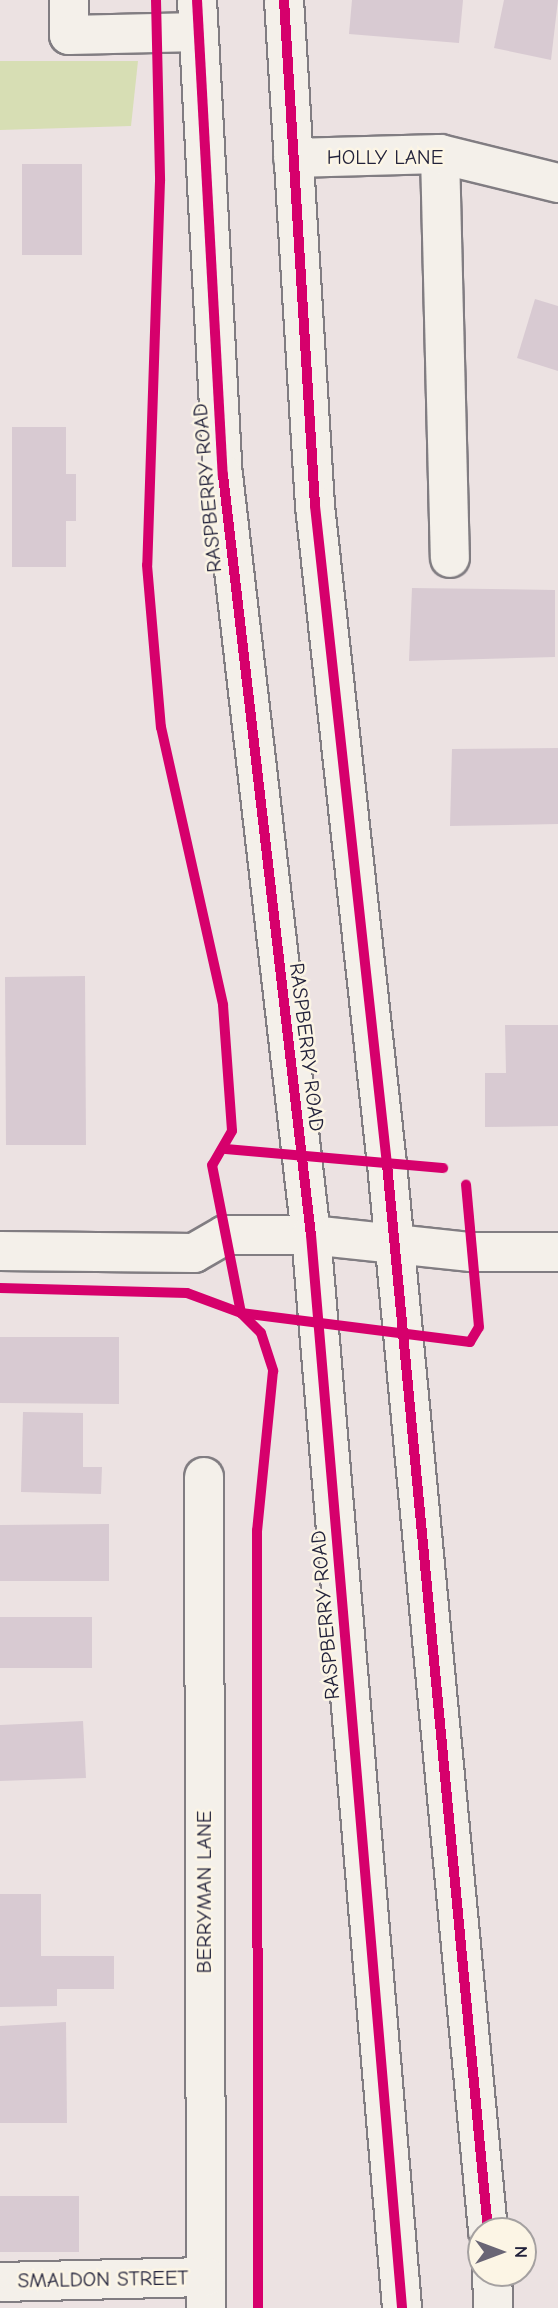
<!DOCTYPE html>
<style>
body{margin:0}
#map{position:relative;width:558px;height:2308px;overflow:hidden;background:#ece2e2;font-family:"Comic Neue",sans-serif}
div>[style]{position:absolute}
.green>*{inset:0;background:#d7deb4}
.building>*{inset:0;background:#d8cad2}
.roads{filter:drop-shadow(2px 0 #817d82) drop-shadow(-2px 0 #817d82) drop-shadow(0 2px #817d82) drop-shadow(0 -2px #817d82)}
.minor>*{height:38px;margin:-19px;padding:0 19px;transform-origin:19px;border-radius:19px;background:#f4f0ea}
.major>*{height:38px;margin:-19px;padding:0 19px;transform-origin:19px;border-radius:19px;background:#f4f0ea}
.cycleway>*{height:10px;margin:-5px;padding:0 5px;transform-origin:5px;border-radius:5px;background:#d6006c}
span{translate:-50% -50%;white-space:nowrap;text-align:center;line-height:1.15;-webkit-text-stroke:5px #fcf5e5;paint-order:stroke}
.street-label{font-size:21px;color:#22223b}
.north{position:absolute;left:467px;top:2217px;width:70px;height:70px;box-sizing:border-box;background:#fcf5e5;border:2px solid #a5a1a1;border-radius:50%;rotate:90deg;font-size:19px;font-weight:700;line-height:28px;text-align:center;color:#22223b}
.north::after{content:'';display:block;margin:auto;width:24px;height:32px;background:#696575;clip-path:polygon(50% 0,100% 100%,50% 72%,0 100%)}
</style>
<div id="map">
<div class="green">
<i style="clip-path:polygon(0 61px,138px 61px,131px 126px,0 130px)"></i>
</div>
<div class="building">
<i style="clip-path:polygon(352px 0,463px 0,459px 43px,349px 34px)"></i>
<i style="clip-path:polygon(504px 0,558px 0,551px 60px,494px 48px)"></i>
<i style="clip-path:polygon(22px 164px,82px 164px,82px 255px,22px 255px)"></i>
<i style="clip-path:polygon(535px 299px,558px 306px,558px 371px,517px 358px)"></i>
<i style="clip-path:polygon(12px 427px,66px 427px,66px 474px,76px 474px,76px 521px,66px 521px,66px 567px,12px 567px)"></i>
<i style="clip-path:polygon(412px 588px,555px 590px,555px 657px,409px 661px)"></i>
<i style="clip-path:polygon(558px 748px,558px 824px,450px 826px,452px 749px)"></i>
<i style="clip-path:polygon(85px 976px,86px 1145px,6px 1145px,5px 977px)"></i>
<i style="clip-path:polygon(505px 1025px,558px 1025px,558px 1126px,485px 1127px,485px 1073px,506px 1073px)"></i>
<i style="clip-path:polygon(0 1337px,119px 1337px,119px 1404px,0 1403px)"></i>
<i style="clip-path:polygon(23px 1412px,83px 1413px,83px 1467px,102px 1467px,101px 1494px,21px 1492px)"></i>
<i style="clip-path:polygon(109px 1524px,109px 1581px,0 1581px,0 1525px)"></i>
<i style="clip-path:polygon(0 1617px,92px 1617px,92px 1668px,0 1668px)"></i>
<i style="clip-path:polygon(83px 1721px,86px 1778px,0 1781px,0 1725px)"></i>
<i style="clip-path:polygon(0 1894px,41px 1894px,41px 1956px,114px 1956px,114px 1989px,57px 1989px,57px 2006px,0 2007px)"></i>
<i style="clip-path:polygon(66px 2022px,67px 2123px,0 2123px,0 2026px)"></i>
<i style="clip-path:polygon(0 2196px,79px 2196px,79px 2252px,0 2252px)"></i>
</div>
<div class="roads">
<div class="minor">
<i style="left:69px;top:0;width:35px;rotate:90deg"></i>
<i style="left:69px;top:35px;width:130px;rotate:-1.3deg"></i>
<i style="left:440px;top:154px;width:404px;rotate:88.6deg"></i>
<i style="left:293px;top:158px;width:147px;rotate:-1.6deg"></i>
<i style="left:440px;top:154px;width:122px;rotate:13.8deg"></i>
<i style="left:0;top:1251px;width:194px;rotate:0.6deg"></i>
<i style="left:194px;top:1253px;width:36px;rotate:-30deg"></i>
<i style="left:225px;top:1235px;width:86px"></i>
<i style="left:311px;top:1235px;width:161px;rotate:6.1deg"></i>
<i style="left:471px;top:1252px;width:87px"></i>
<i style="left:204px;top:1477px;width:831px;rotate:89.86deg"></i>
<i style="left:0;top:2282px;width:206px;rotate:-1.4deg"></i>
</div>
<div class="major">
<i style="left:197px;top:0;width:476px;rotate:86.9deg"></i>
<i style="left:223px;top:475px;width:765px;rotate:83.4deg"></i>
<i style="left:311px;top:1235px;width:1077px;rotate:85.15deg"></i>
<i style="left:284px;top:0;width:507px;rotate:86.49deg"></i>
<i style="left:315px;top:506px;width:662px;rotate:83.76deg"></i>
<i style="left:387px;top:1164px;width:1072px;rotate:84.59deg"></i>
<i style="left:492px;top:2273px;width:35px;rotate:88deg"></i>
</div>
</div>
<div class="cycleway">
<i style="left:156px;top:0;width:181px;rotate:88.7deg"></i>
<i style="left:160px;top:181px;width:384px;rotate:91.9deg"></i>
<i style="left:147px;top:565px;width:163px;rotate:85.1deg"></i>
<i style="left:161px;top:727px;width:285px;rotate:77.4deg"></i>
<i style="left:223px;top:1005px;width:126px;rotate:85.9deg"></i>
<i style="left:232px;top:1131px;width:39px;rotate:120deg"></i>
<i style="left:212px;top:1165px;width:151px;rotate:78.9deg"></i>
<i style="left:241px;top:1313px;width:28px;rotate:45deg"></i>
<i style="left:261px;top:1333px;width:40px;rotate:72deg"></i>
<i style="left:273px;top:1371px;width:160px;rotate:95.7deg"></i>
<i style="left:257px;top:1530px;width:778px;rotate:89.93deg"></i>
<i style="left:197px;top:0;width:476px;rotate:86.9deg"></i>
<i style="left:223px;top:475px;width:765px;rotate:83.4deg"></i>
<i style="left:311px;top:1235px;width:1077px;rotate:85.15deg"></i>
<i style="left:284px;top:0;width:507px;rotate:86.49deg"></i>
<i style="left:315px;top:506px;width:662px;rotate:83.76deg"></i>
<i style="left:387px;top:1164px;width:1072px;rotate:84.59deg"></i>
<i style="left:225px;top:1149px;width:219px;rotate:5deg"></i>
<i style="left:0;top:1288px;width:187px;rotate:1.5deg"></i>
<i style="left:187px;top:1293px;width:58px;rotate:20.3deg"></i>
<i style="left:241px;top:1313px;width:231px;rotate:7.2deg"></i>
<i style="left:470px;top:1342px;width:17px;rotate:-59deg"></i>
<i style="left:479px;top:1327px;width:143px;rotate:-95.2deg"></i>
</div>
<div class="street-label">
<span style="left:385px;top:157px">HOLLY LANE</span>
<span style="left:207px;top:488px;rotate:-95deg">RASPBERRY ROAD</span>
<span style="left:307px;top:1047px;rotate:83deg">RASPBERRY ROAD</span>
<span style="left:325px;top:1615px;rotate:-95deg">RASPBERRY ROAD</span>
<span style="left:204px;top:1892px;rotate:-90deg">BERRYMAN LANE</span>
<span style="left:103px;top:2279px;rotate:-1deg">SMALDON STREET</span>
</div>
<div class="north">N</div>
</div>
